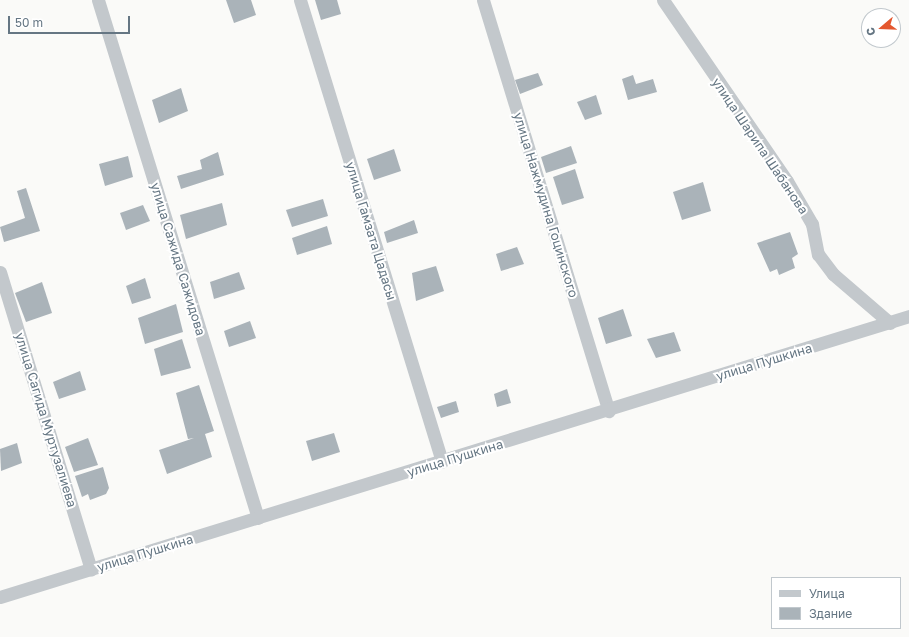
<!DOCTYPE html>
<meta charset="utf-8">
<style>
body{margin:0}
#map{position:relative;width:909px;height:637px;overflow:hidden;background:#fafaf8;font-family:"Golos Text",sans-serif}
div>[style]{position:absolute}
.building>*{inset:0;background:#aab3b9}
.minor>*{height:13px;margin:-6.5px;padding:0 6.5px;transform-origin:6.5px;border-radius:6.5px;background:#c3c8cc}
span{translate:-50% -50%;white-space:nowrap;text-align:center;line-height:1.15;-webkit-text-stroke:4px #fff;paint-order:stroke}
.street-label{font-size:13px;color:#657683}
.legend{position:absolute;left:771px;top:577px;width:130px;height:52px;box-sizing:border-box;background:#fff;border:1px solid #c1c8cd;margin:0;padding:5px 7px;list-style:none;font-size:12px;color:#657683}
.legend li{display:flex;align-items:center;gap:8px;height:20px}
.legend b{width:20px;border:1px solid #c1c8cd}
.north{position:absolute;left:861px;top:8px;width:40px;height:40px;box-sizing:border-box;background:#fff;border:1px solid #c1c8cd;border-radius:50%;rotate:251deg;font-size:11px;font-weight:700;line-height:16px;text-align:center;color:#657683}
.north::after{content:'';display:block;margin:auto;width:14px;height:18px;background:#e4572e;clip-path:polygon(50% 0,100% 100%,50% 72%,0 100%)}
.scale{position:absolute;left:8px;top:16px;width:122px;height:18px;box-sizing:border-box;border:2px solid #657683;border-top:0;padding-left:5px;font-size:12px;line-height:14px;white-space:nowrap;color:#657683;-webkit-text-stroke:3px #fff;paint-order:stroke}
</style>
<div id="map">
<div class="building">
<i style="clip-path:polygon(226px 0,251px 0,256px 15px,234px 23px)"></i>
<i style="clip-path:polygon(315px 0,337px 0,341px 14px,321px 20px)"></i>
<i style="clip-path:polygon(538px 73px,543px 85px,520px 94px,515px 80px)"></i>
<i style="clip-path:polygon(633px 75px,636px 84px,653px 79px,657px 92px,628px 100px,622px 79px)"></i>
<i style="clip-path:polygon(181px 88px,188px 111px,159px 123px,152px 100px)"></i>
<i style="clip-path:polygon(596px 95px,602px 114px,585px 120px,577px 102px)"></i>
<i style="clip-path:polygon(571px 146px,577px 163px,546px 173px,541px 157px)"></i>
<i style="clip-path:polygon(394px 149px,401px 171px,374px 180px,367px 159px)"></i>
<i style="clip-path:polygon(218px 152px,224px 175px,181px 189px,177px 176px,202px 169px,200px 160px)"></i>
<i style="clip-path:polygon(128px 156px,133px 177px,105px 186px,99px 164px)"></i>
<i style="clip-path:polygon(575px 169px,584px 198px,562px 205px,553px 177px)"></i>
<i style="clip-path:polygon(703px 182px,711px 211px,682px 220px,673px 192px)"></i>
<i style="clip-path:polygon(26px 188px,40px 231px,4px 242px,0 227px,25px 218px,17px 191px)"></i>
<i style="clip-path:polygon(323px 199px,328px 216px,292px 227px,286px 210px)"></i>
<i style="clip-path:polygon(222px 203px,227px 225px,186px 239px,180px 215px)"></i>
<i style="clip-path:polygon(143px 205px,150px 221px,126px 230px,120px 213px)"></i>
<i style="clip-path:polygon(414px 220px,418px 233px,387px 243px,384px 232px)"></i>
<i style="clip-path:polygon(327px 226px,332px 244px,297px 255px,292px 238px)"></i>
<i style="clip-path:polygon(790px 232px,798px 254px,792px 258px,795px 268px,779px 275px,777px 269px,770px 272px,757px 243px)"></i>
<i style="clip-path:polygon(517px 247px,524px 264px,501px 271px,496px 254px)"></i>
<i style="clip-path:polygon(436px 266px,444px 291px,416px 301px,412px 273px)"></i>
<i style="clip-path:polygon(239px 272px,245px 289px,214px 299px,210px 282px)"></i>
<i style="clip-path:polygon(145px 278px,151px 298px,132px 304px,126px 286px)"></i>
<i style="clip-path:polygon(42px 282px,52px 313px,26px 322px,15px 293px)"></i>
<i style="clip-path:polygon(176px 304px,183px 332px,145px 344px,138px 318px)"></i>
<i style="clip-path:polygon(623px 309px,632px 336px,606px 344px,598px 318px)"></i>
<i style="clip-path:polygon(250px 321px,256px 338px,229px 347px,224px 331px)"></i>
<i style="clip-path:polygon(674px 332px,681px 351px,656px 358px,647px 339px)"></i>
<i style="clip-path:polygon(182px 339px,191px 368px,161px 376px,154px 349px)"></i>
<i style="clip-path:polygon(80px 371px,86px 390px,59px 399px,53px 382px)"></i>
<i style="clip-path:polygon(199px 385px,214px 431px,205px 434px,212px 457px,167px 474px,159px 450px,194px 438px,188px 439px,176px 393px)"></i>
<i style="clip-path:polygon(507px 389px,511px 403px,497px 407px,494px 394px)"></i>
<i style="clip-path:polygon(456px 401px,459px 412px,441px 418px,437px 407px)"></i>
<i style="clip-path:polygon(334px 433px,340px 452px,312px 461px,306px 441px)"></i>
<i style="clip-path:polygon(88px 438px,98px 465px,74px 472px,65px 447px)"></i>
<i style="clip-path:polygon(17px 443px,22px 463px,1px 471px,0 449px)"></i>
<i style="clip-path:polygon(103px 467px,109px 488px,106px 494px,90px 500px,88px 494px,82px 497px,75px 476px)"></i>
</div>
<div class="minor">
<i style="left:98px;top:0;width:542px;rotate:72.84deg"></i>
<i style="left:300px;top:0;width:483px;rotate:72.9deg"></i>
<i style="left:483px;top:0;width:430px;rotate:73deg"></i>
<i style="left:663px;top:0;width:219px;rotate:55.6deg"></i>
<i style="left:787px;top:181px;width:50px;rotate:59.8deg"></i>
<i style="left:812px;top:224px;width:31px;rotate:79deg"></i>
<i style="left:818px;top:254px;width:25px;rotate:53deg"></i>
<i style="left:833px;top:274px;width:75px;rotate:40.7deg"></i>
<i style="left:0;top:272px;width:311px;rotate:73deg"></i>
<i style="left:0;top:597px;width:951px;rotate:-17.18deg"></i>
</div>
<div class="street-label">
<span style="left:760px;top:146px;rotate:56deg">улица Шарипа Шабанова</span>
<span style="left:546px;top:205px;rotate:73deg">улица Нажмудина Гоцинского</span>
<span style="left:371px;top:231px;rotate:73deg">улица Гамзата Цадасы</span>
<span style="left:178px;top:259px;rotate:73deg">улица Сажида Сажидова</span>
<span style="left:764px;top:362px;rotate:-17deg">улица Пушкина</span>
<span style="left:46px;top:420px;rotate:73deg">улица Сагида Муртузалиева</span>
<span style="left:455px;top:458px;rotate:-17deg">улица Пушкина</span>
<span style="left:145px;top:553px;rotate:-17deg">улица Пушкина</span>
</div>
<ul class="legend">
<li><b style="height:5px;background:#c3c8cc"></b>Улица</li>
<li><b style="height:11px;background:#aab3b9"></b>Здание</li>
</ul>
<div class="north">С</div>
<div class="scale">50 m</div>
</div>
